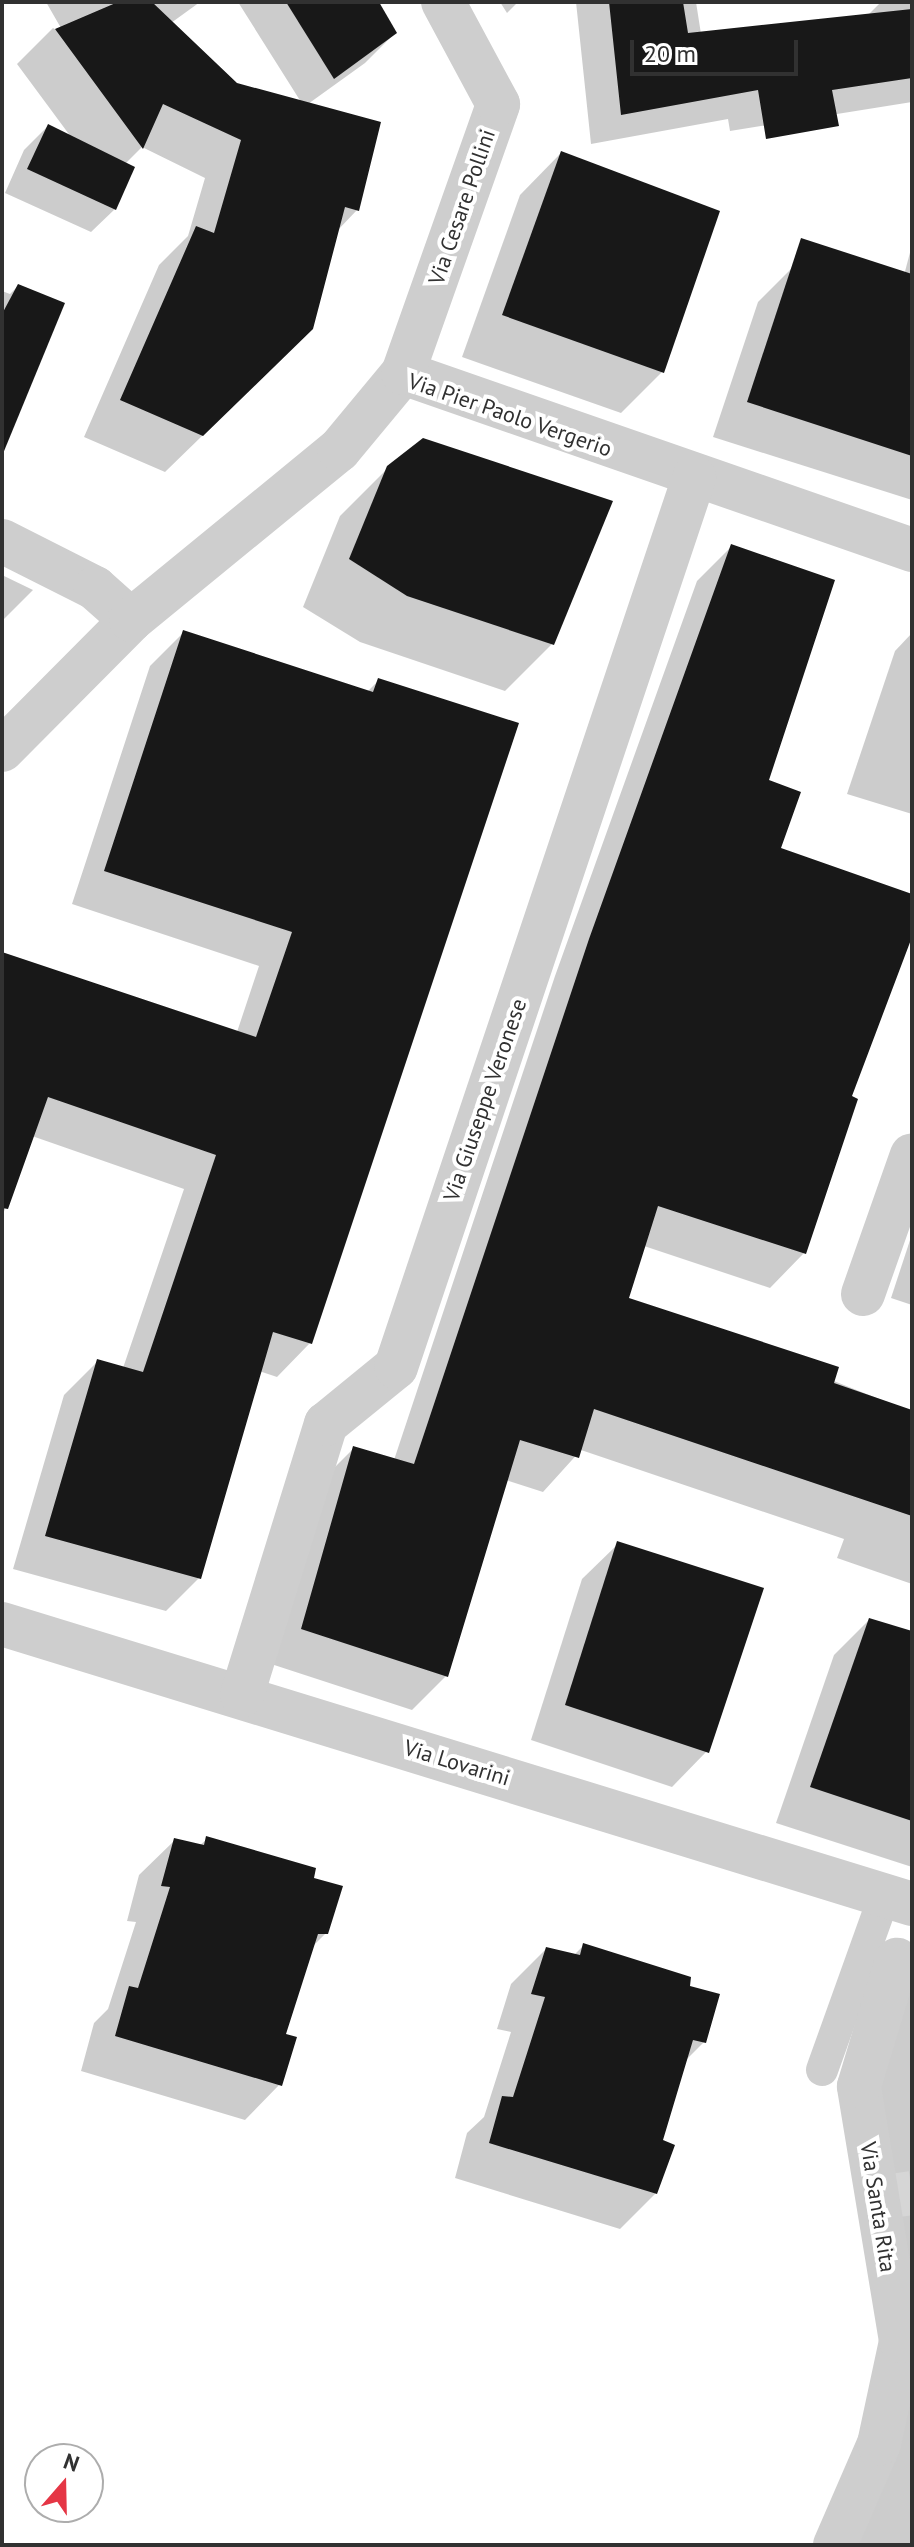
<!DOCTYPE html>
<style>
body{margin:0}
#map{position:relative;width:914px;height:2547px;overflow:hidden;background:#fff;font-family:"PT Sans",sans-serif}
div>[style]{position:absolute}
.shadow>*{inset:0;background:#0003}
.building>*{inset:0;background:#181818}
.pedestrian-tunnel>*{height:44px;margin-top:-22px;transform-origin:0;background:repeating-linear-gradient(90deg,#d6d6d6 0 44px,transparent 0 66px)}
.service>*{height:32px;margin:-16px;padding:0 16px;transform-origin:16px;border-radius:16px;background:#cecece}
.pedestrian>*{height:44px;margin:-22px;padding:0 22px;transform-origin:22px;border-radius:22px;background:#cecece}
.minor>*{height:44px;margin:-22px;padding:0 22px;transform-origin:22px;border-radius:22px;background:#cecece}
span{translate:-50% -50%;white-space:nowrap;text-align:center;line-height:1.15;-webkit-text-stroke:8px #fff;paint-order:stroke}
.street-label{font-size:22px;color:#313131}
.frame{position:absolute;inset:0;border:4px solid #313131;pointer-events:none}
.north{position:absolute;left:24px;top:2443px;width:80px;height:80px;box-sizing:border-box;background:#fff;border:2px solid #adadad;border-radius:50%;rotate:20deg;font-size:22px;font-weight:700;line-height:32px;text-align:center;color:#313131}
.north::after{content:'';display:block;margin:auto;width:28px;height:36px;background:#e53645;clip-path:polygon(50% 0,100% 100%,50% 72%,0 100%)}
.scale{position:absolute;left:630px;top:40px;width:168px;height:36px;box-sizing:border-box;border:4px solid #313131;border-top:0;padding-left:10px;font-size:24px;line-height:28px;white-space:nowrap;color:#313131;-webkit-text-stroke:6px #fff;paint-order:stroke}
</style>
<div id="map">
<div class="shadow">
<i style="clip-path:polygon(46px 2px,200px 2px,171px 23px,236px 85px,301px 102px,238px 2px,376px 2px,395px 33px,365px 63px,308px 104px,357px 210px,337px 231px,274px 366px,165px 472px,84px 437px,159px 265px,188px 236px,205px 178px,142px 147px,125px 164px,115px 209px,91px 232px,5px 193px,24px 150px,48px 126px,71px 137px,17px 64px,53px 28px,65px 35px)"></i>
<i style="clip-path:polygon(500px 2px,518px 2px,507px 13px)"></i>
<i style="clip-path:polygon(576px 2px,696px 2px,701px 34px,867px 16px,881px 2px,912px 2px,912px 102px,730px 131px,728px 119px,591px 144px)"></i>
<i style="clip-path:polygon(561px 153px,663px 371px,621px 413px,462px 357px,520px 195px)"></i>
<i style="clip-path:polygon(912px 245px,912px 282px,903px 279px)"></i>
<i style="clip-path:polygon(793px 267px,912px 310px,912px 500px,713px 437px,758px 302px)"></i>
<i style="clip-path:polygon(18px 286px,2px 444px,2px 291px,10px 294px)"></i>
<i style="clip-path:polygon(388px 468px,552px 644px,505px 691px,360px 642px,303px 607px,340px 516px)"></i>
<i style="clip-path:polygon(732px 546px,778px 849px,912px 896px,912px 931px,850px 1098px,804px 1253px,770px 1288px,644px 1246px,627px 1299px,912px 1412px,912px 1584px,837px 1558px,844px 1539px,581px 1450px,543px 1492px,506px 1480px,446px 1676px,412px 1710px,268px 1663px,319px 1483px,354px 1448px,394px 1460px,555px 976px,697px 581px)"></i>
<i style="clip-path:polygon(2px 575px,33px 590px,2px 621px)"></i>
<i style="clip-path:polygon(184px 632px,367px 692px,379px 680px,310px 1343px,277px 1377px,259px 1371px,199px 1578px,166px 1611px,13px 1569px,64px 1395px,98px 1361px,123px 1368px,184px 1189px,32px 1136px,2px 1217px,2px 954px,237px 1032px,259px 966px,72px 904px,150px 666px)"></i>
<i style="clip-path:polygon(912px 633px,912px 814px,847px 794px,895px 651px)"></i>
<i style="clip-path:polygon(912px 1234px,912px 1305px,891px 1298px)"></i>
<i style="clip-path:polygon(618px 1544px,707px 1751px,672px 1787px,531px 1740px,582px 1579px)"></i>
<i style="clip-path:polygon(869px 1620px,912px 1634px,912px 1867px,776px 1823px,834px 1655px)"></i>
<i style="clip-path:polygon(207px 1839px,311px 1880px,326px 1933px,311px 1948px,284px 2036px,280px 2084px,245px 2120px,81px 2071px,94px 2023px,108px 2009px,136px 1922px,127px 1921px,139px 1875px,175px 1840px,199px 1846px)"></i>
<i style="clip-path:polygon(912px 1945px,912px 2545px,844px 2545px,888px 2386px,847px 2127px)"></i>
<i style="clip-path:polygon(583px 1946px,687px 1988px,704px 2042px,684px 2062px,661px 2142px,656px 2193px,620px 2229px,455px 2178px,467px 2133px,484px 2117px,511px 2032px,497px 2029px,511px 1984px,546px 1949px,573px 1956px)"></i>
</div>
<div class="building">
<i style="clip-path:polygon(118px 2px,152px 2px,237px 83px,381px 122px,359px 211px,345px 207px,313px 329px,203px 436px,120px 400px,196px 226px,214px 233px,241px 140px,163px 104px,143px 149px,55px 29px)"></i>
<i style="clip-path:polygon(286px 2px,379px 2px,397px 33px,334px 79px)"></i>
<i style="clip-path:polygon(609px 2px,683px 2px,688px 33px,912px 9px,912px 78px,832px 90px,839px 126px,766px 139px,758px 90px,621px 115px)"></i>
<i style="clip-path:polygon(48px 124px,135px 167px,116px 210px,27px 169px)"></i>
<i style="clip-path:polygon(561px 151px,720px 211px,664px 373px,502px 315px)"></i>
<i style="clip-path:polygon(801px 238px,912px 274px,912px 456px,747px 402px)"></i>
<i style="clip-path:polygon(18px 284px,65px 303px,2px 456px,2px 314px)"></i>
<i style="clip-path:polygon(423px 438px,613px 501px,554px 645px,407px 596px,349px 559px,387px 466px)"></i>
<i style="clip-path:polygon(731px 544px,835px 580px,769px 780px,801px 792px,781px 848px,912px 894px,912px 937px,852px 1096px,858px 1099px,806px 1254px,658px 1206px,629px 1298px,839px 1367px,834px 1383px,912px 1410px,912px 1516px,594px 1409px,579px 1458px,520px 1440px,448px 1677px,301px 1629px,353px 1446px,414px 1464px,589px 939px)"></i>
<i style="clip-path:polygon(183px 630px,373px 692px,378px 678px,519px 723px,312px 1344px,273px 1332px,201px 1579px,45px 1536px,97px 1359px,143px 1372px,216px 1155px,48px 1097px,8px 1209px,2px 1208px,2px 952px,256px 1037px,292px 932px,104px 871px)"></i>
<i style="clip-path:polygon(617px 1541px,764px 1588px,709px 1753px,565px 1705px)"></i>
<i style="clip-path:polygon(869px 1618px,912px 1631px,912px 1821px,810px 1787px)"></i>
<i style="clip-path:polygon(206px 1836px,316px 1868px,314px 1878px,343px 1886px,328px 1934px,318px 1934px,286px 2034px,297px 2037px,282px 2086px,115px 2036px,129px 1986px,138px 1988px,170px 1887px,161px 1886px,174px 1838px,204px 1845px)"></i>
<i style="clip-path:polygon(583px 1943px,691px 1977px,690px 1986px,720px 1994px,706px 2043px,693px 2040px,663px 2140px,675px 2145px,657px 2194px,489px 2143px,502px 2096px,513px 2097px,545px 1997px,531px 1994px,546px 1947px,580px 1955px)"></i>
</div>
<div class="pedestrian-tunnel">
<i style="left:898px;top:2195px;width:14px;rotate:-8deg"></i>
</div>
<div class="service">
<i style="left:822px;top:2070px;width:184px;rotate:-70.3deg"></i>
</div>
<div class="pedestrian">
<i style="left:835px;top:2545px;width:110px;rotate:-66.5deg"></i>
<i style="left:879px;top:2444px;width:105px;rotate:-77.9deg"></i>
<i style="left:901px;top:2341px;width:258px;rotate:-99.4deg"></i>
<i style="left:859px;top:2086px;width:132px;rotate:-73.2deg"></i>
</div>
<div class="minor">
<i style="left:403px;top:373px;width:539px;rotate:19.17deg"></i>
<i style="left:2px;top:541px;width:104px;rotate:26.8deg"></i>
<i style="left:95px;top:588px;width:48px;rotate:41.6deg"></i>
<i style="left:2px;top:750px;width:183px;rotate:-45.2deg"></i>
<i style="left:131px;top:620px;width:269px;rotate:-39.3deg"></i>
<i style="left:339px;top:450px;width:100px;rotate:-50.3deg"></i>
<i style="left:403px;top:373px;width:285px;rotate:-70.5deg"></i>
<i style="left:498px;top:104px;width:116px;rotate:-118.3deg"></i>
<i style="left:863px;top:1294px;width:147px;rotate:-70.6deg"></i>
<i style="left:2px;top:1624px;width:952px;rotate:17.1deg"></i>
<i style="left:242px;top:1695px;width:284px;rotate:-72.8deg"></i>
<i style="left:326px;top:1424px;width:90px;rotate:-39.2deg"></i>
<i style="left:396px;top:1367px;width:938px;rotate:-71.47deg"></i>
</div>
<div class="street-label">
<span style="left:462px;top:207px;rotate:-71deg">Via Cesare Pollini</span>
<span style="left:510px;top:415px;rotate:19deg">Via Pier Paolo Vergerio</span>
<span style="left:485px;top:1100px;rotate:-71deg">Via Giuseppe Veronese</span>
<span style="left:457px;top:1763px;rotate:17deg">Via Lovarini</span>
<span style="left:878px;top:2207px;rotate:81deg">Via Santa Rita</span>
</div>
<div class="frame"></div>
<div class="north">N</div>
<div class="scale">20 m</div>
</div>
